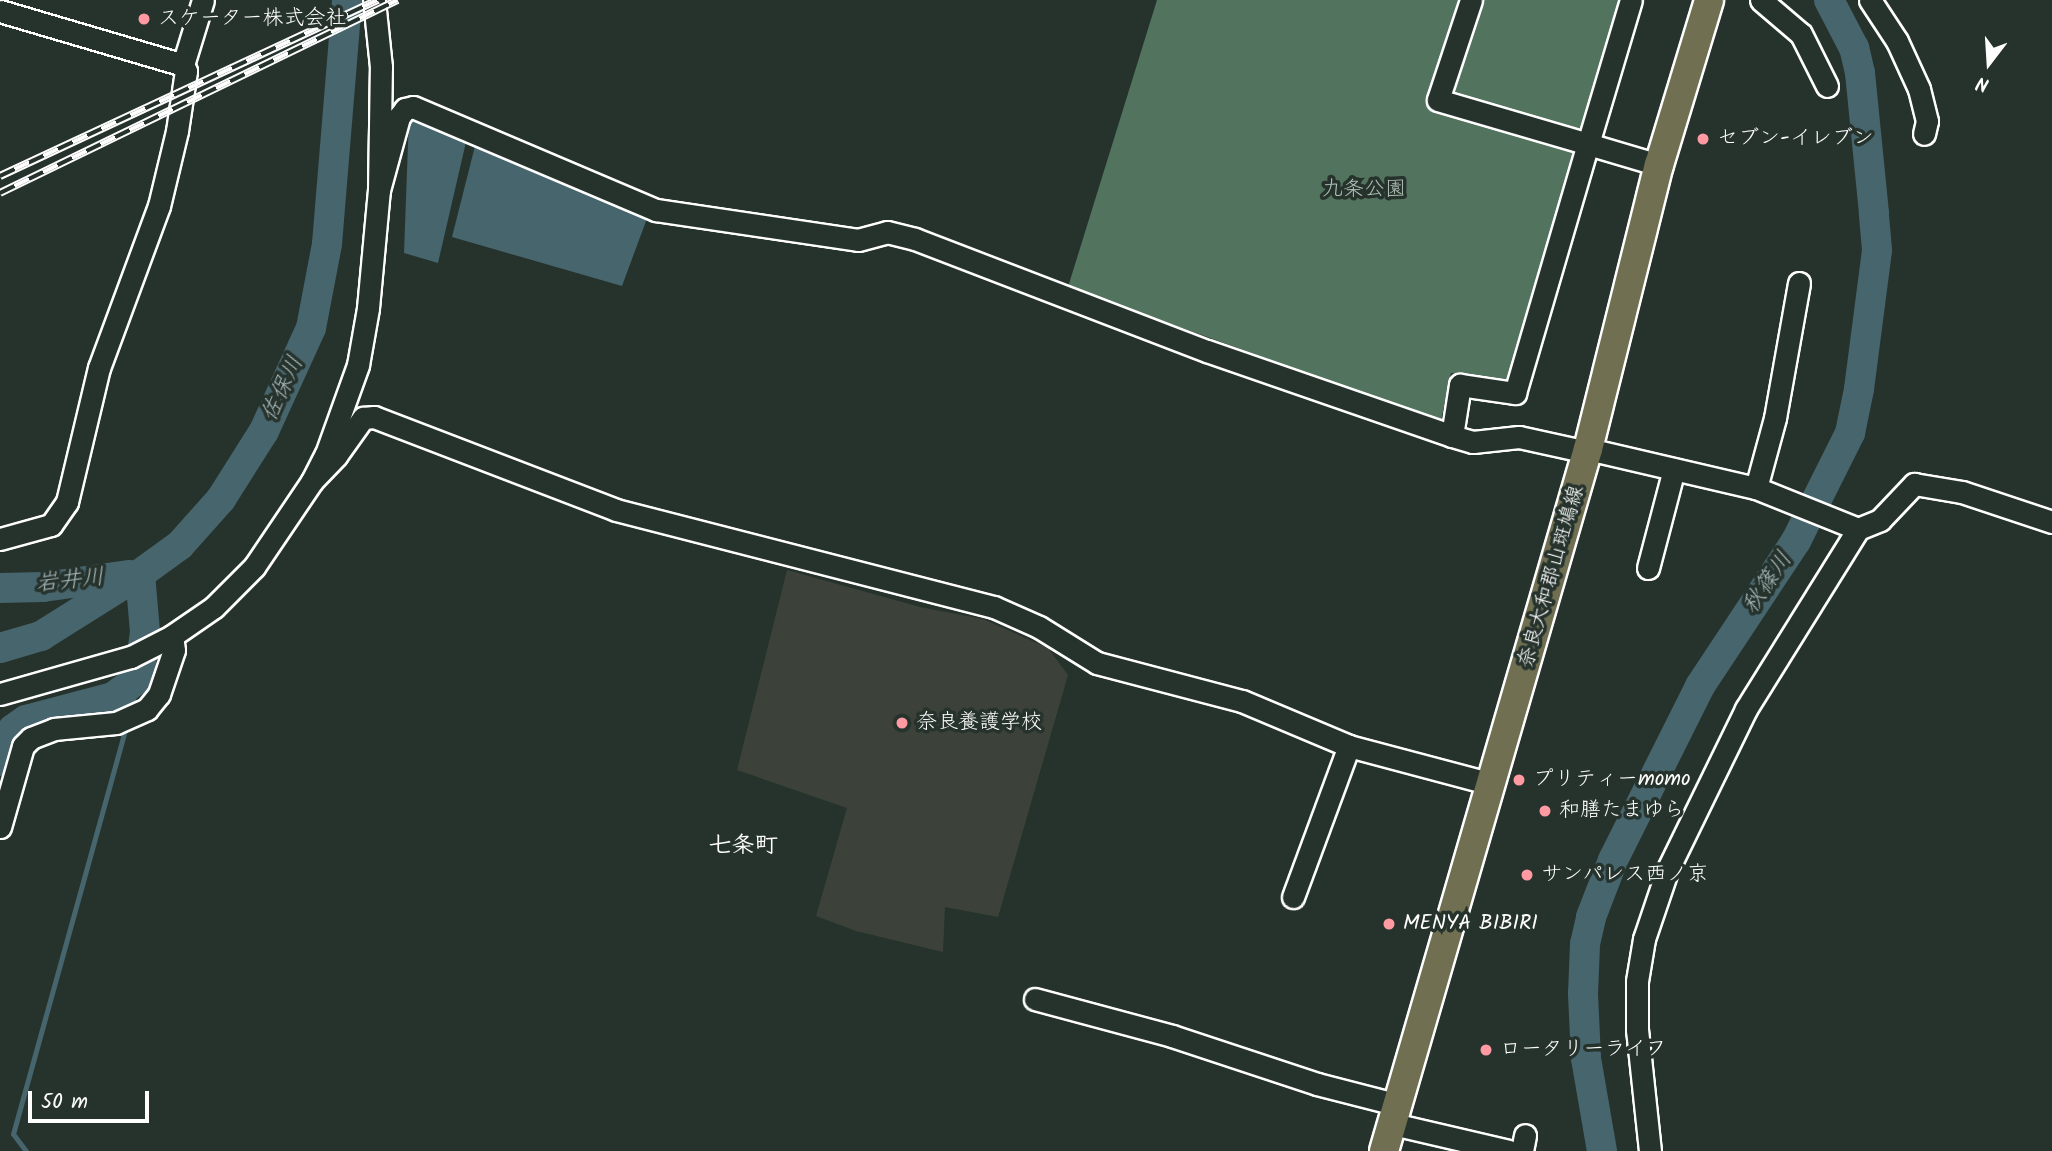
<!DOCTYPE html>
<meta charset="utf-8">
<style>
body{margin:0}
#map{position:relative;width:2052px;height:1151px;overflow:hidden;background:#26332d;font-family:Kalam,"Klee One",sans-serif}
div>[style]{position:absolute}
.built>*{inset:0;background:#3c4239}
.green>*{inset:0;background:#52735d}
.water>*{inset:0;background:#47656d}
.stream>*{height:5px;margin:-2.5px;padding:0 2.5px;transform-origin:2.5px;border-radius:2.5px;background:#47656d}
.river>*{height:30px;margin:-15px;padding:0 15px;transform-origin:15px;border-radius:15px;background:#47656d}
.roads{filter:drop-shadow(2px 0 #fff) drop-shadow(-2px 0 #fff) drop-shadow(0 2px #fff) drop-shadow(0 -2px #fff)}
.minor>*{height:21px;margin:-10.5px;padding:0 10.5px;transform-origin:10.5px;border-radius:10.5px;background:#26332d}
.major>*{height:28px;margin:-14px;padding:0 14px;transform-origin:14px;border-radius:14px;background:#706f52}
.rail>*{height:8px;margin-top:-4px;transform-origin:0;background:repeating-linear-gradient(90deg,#26332d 0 16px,#fff 0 32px);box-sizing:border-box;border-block:2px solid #fff}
.dots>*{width:19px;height:19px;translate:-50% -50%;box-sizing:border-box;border:4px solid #26332d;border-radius:50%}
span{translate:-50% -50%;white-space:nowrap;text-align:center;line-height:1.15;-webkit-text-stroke:7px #26332d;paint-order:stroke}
.poi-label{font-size:21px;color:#fff}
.left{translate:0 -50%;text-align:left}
.park-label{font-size:21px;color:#b1c0b6}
.street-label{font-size:21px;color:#fff}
.water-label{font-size:23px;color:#acbabd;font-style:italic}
.neighbourhood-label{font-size:23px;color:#fff;font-weight:700}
.north{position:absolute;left:1954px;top:28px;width:70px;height:70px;-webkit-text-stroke:5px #26332d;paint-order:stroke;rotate:197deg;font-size:19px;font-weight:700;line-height:28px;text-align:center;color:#fff}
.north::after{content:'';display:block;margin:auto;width:24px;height:32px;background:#fff;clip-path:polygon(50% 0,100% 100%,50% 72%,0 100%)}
.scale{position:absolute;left:28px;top:1091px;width:121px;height:32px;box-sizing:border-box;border:4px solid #fff;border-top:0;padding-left:9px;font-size:21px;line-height:24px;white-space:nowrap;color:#fff;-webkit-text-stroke:5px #26332d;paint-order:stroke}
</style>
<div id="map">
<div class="built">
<i style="clip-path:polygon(787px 570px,920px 607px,983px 619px,1048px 648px,1068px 675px,998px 917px,945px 907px,943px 952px,856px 931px,816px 916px,847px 808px,737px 770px)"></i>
</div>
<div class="green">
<i style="clip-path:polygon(1157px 0,1620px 0,1508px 381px,1451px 373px,1441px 421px,1068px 287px)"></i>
</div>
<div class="water">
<i style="clip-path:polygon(409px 117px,449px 130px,466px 142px,438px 263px,404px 253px)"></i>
<i style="clip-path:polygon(475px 146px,649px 213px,622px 286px,452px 237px)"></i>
</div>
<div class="stream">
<i style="left:130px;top:710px;width:33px;rotate:-74deg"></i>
<i style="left:26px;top:1151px;width:21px;rotate:-127deg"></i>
<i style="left:13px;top:1134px;width:423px;rotate:-74.5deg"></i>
</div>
<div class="river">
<i style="left:0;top:588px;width:43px;rotate:-1.3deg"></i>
<i style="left:43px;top:587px;width:88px;rotate:-7.9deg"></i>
<i style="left:0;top:648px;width:43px;rotate:-16.3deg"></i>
<i style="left:41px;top:636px;width:117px;rotate:-32.1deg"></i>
<i style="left:140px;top:574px;width:49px;rotate:-35.9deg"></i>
<i style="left:180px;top:545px;width:62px;rotate:-48.3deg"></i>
<i style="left:221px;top:499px;width:80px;rotate:-57.7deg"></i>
<i style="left:264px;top:431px;width:113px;rotate:-65.5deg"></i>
<i style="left:311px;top:328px;width:86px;rotate:-79.2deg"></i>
<i style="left:327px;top:244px;width:245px;rotate:-85.3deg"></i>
<i style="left:0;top:761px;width:23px;rotate:-75deg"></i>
<i style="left:6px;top:739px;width:12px;rotate:-55deg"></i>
<i style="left:13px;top:729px;width:16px;rotate:-35deg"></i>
<i style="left:26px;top:720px;width:90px;rotate:-14.8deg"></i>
<i style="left:113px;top:697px;width:32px;rotate:-36deg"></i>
<i style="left:139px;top:678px;width:46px;rotate:-82.6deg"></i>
<i style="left:145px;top:632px;width:58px;rotate:-94.9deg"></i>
<i style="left:1602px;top:1151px;width:94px;rotate:-99.8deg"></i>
<i style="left:1586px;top:1058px;width:64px;rotate:-92.7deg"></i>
<i style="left:1583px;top:994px;width:50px;rotate:-87.7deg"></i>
<i style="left:1585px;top:944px;width:28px;rotate:-77deg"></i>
<i style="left:1591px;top:917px;width:61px;rotate:-68.9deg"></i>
<i style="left:1613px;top:860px;width:195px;rotate:-63.4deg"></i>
<i style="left:1700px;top:686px;width:174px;rotate:-56.5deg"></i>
<i style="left:1796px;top:541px;width:121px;rotate:-63.4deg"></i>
<i style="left:1850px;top:433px;width:45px;rotate:-78.4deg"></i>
<i style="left:1859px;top:389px;width:140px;rotate:-82.6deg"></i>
<i style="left:1877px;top:250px;width:37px;rotate:-95deg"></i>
<i style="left:1874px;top:213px;width:141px;rotate:-95.7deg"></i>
<i style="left:1860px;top:73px;width:26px;rotate:-103deg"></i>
<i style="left:1854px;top:48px;width:54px;rotate:-117.5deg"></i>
</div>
<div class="roads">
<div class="minor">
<i style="left:1471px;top:0;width:105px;rotate:108.3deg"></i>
<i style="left:1438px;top:100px;width:156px;rotate:16.3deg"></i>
<i style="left:1588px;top:144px;width:150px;rotate:-73.4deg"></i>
<i style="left:1761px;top:0;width:52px;rotate:40.4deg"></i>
<i style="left:1801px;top:34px;width:58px;rotate:63.4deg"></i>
<i style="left:1870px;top:0;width:49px;rotate:56.6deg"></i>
<i style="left:1897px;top:41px;width:53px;rotate:65.4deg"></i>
<i style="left:1919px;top:89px;width:33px;rotate:76deg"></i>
<i style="left:1927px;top:121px;width:13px;rotate:103deg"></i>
<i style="left:0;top:11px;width:191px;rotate:16.4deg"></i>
<i style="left:379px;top:190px;width:76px;rotate:-74.7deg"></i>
<i style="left:399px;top:117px;width:10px;rotate:-53deg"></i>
<i style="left:405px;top:109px;width:8px;rotate:-14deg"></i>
<i style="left:413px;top:107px;width:264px;rotate:23deg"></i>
<i style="left:656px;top:210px;width:204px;rotate:8.4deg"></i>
<i style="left:858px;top:240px;width:30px;rotate:-15deg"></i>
<i style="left:887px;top:232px;width:29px;rotate:14deg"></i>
<i style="left:915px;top:239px;width:313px;rotate:21deg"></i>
<i style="left:1207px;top:351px;width:259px;rotate:19.1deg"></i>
<i style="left:1452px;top:436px;width:22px;rotate:16deg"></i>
<i style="left:1473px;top:442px;width:46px;rotate:-6.2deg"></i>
<i style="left:1519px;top:437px;width:70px;rotate:12.4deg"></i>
<i style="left:1452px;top:436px;width:52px;rotate:-81.1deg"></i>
<i style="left:1460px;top:385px;width:56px;rotate:8.3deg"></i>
<i style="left:1515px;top:393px;width:259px;rotate:-73.7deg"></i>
<i style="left:1588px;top:144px;width:74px;rotate:16.5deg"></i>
<i style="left:1588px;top:449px;width:172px;rotate:13.1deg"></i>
<i style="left:1756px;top:488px;width:110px;rotate:21.9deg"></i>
<i style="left:1858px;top:529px;width:24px;rotate:-22deg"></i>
<i style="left:1880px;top:520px;width:50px;rotate:-46.6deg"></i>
<i style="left:1914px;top:484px;width:49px;rotate:9.5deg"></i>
<i style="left:1962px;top:492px;width:95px;rotate:18.4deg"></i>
<i style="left:312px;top:481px;width:35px;rotate:-46deg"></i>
<i style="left:336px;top:456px;width:47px;rotate:-54.6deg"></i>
<i style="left:363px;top:418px;width:11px;rotate:-5deg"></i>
<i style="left:374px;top:417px;width:259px;rotate:21deg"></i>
<i style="left:616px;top:510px;width:390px;rotate:14.4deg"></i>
<i style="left:994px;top:607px;width:49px;rotate:24deg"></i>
<i style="left:1039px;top:627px;width:68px;rotate:31.8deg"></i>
<i style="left:1097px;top:663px;width:150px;rotate:14.7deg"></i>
<i style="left:1242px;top:701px;width:116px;rotate:22.8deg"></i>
<i style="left:1349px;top:746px;width:148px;rotate:14.9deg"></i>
<i style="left:1756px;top:488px;width:73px;rotate:-74.8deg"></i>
<i style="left:1775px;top:418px;width:137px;rotate:-79.9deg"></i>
<i style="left:0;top:539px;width:53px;rotate:-15.4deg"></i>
<i style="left:51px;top:525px;width:28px;rotate:-55deg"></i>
<i style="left:67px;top:502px;width:138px;rotate:-76.6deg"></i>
<i style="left:99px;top:368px;width:173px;rotate:-69.7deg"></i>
<i style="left:159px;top:206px;width:77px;rotate:-76.5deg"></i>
<i style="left:177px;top:131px;width:61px;rotate:-81.5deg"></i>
<i style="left:186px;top:71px;width:7px;rotate:-117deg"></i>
<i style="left:183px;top:65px;width:68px;rotate:-72.9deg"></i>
<i style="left:1648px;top:568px;width:102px;rotate:-75.3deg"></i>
<i style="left:0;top:694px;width:136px;rotate:-15.8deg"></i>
<i style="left:131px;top:657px;width:46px;rotate:-27.1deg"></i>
<i style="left:172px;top:636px;width:51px;rotate:-34.6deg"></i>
<i style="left:214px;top:607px;width:57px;rotate:-45deg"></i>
<i style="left:254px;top:567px;width:104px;rotate:-56deg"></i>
<i style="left:312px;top:481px;width:30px;rotate:-63deg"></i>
<i style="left:326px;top:454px;width:95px;rotate:-70.2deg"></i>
<i style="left:358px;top:365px;width:58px;rotate:-80deg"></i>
<i style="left:368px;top:308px;width:119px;rotate:-84.7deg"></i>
<i style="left:379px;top:190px;width:123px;rotate:-89.1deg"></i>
<i style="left:381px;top:67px;width:67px;rotate:-96deg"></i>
<i style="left:0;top:827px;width:84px;rotate:-74.1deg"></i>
<i style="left:23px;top:746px;width:11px;rotate:-45deg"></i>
<i style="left:31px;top:738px;width:25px;rotate:-21deg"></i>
<i style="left:54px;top:729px;width:62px;rotate:-5.5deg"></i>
<i style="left:116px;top:723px;width:34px;rotate:-24deg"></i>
<i style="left:147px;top:709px;width:19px;rotate:-51deg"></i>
<i style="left:159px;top:694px;width:46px;rotate:-71.2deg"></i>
<i style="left:174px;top:650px;width:14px;rotate:-98deg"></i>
<i style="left:1293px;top:897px;width:161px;rotate:-69.7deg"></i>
<i style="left:1035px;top:999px;width:142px;rotate:15.1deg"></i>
<i style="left:1172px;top:1036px;width:153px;rotate:18.3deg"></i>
<i style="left:1317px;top:1084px;width:85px;rotate:14.4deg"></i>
<i style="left:1393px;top:1124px;width:119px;rotate:13.1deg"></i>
<i style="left:1522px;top:1151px;width:16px;rotate:-79deg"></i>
<i style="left:1650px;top:1151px;width:122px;rotate:-96.1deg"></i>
<i style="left:1637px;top:1030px;width:49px;rotate:-90deg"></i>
<i style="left:1637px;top:981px;width:43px;rotate:-80.5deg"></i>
<i style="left:1644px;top:939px;width:72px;rotate:-71.3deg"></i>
<i style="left:1667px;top:871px;width:180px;rotate:-64deg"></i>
<i style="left:1746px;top:709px;width:212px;rotate:-58.1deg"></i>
</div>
<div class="major">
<i style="left:1384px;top:1151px;width:731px;rotate:-73.8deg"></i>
<i style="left:1588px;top:449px;width:293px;rotate:-76deg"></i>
<i style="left:1659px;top:165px;width:172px;rotate:-73.1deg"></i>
</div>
</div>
<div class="rail">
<i style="left:0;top:176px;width:417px;rotate:-25deg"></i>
<i style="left:0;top:193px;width:442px;rotate:-25.9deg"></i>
</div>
<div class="dots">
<i style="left:144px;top:19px;background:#ff9aa2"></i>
<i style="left:1703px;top:139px;background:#ff9aa2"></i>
<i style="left:902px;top:723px;background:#ff9aa2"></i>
<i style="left:1519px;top:780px;background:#ff9aa2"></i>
<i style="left:1545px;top:811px;background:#ff9aa2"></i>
<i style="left:1527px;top:875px;background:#ff9aa2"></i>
<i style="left:1389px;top:924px;background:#ff9aa2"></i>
<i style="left:1486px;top:1050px;background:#ff9aa2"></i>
</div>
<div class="poi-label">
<span class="left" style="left:158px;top:19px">スケーター株式会社</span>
<span class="left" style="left:1717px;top:139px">セブン-イレブン</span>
<span class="left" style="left:916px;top:723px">奈良養護学校</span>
<span class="left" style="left:1533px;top:780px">プリティーmomo</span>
<span class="left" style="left:1559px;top:811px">和膳たまゆら</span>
<span class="left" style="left:1541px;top:875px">サンパレス西ノ京</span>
<span class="left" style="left:1403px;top:924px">MENYA BIBIRI</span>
<span class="left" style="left:1500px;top:1050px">ロータリーライフ</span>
</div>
<div class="park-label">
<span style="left:1364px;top:190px">九条公園</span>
</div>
<div class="street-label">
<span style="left:1552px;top:577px;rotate:-74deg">奈良大和郡山斑鳩線</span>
</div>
<div class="water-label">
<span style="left:283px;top:389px;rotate:-65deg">佐保川</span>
<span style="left:70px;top:581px;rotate:-6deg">岩井川</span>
<span style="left:1768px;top:583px;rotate:-56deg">秋篠川</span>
</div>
<div class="neighbourhood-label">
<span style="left:743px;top:846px">七条町</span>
</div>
<div class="north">N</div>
<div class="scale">50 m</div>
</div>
